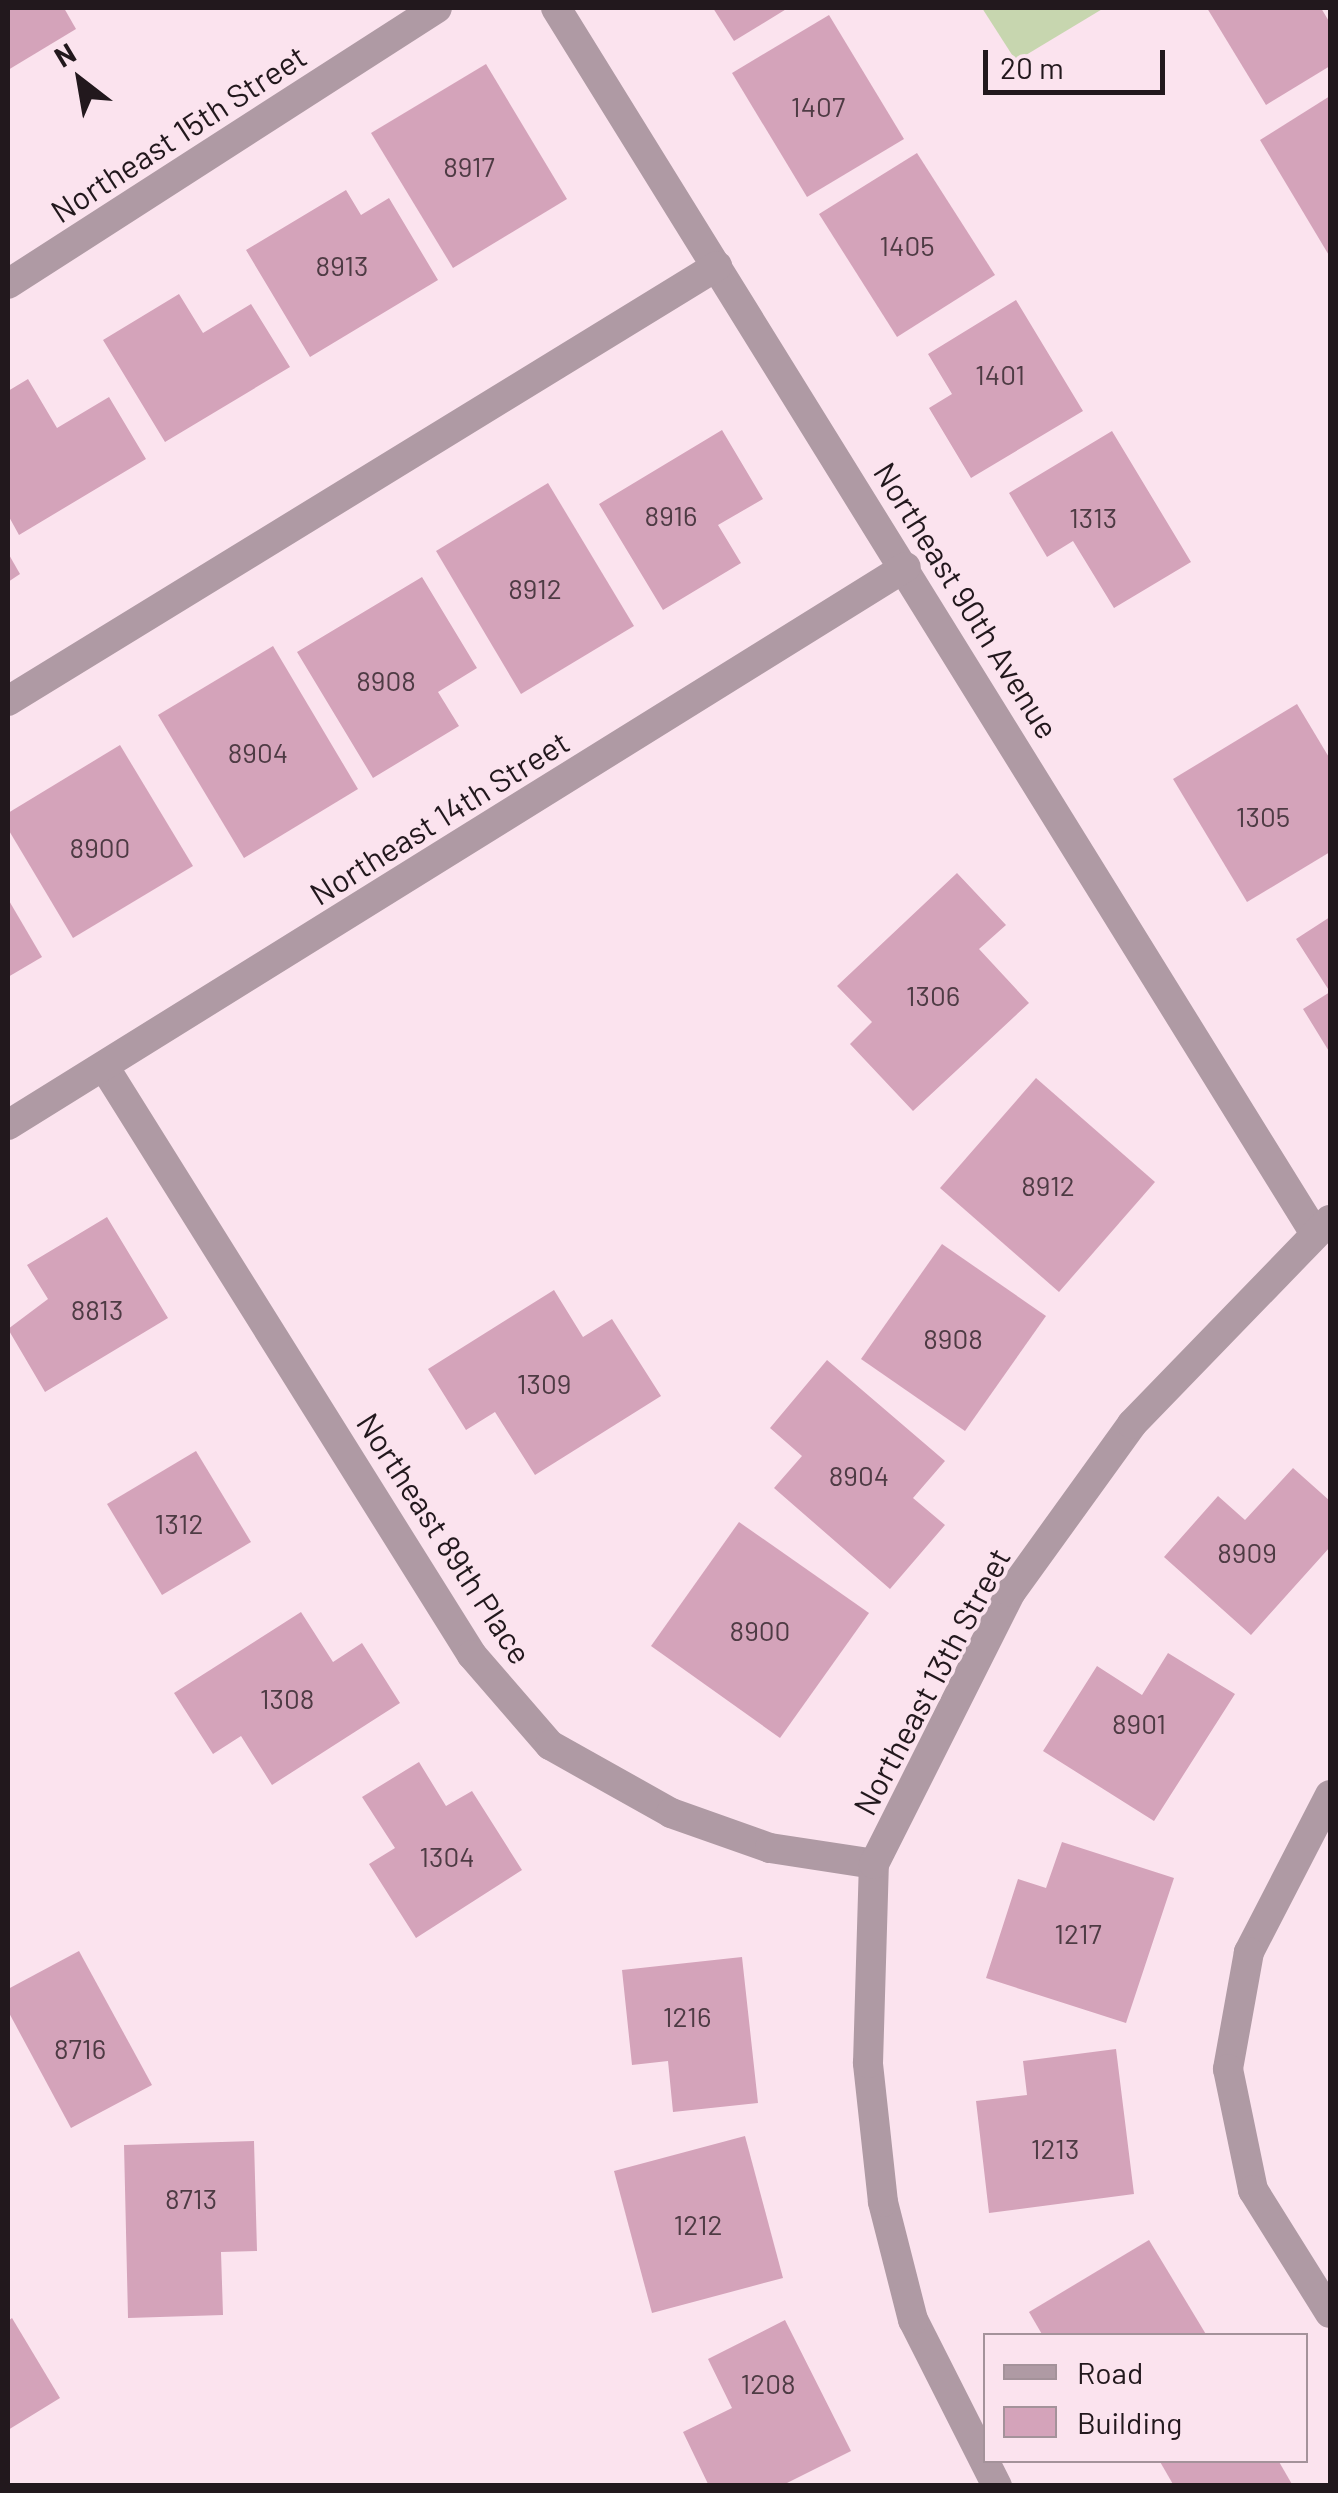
<!DOCTYPE html>
<style>
body{margin:0}
#map{position:relative;width:1338px;height:2493px;overflow:hidden;background:#fbe3ee;font-family:Barlow,sans-serif}
div>[style]{position:absolute}
.green>*{inset:0;background:#c7d6af}
.building>*{inset:0;background:#d4a3ba}
.minor>*{height:30px;margin:-15px;padding:0 15px;transform-origin:15px;border-radius:15px;background:#af9aa4}
span{translate:-50% -50%;white-space:nowrap;text-align:center;line-height:1.15;-webkit-text-stroke:8px #fbe3ee;paint-order:stroke}
.number-label{font-size:28px;color:#4e3b44}
.number-label span{-webkit-text-stroke-width:0}
.street-label{font-size:32px;color:#22181d}
.frame{position:absolute;inset:0;border:10px solid #22181d;pointer-events:none}
.legend{position:absolute;left:983px;top:2333px;width:325px;height:130px;box-sizing:border-box;background:#fbe3ee;border:2px solid #a4929a;margin:0;padding:12px 18px;list-style:none;font-size:30px;color:#22181d}
.legend li{display:flex;align-items:center;gap:20px;height:50px}
.legend b{width:50px;border:2px solid #a4929a}
.north{position:absolute;left:30px;top:30px;width:100px;height:100px;-webkit-text-stroke:8px #fbe3ee;paint-order:stroke;rotate:329deg;font-size:28px;font-weight:700;line-height:40px;text-align:center;color:#22181d}
.north::after{content:'';display:block;margin:auto;width:35px;height:45px;background:#22181d;clip-path:polygon(50% 0,100% 100%,50% 72%,0 100%)}
.scale{position:absolute;left:983px;top:50px;width:182px;height:45px;box-sizing:border-box;border:5px solid #22181d;border-top:0;padding-left:12px;font-size:30px;line-height:35px;white-space:nowrap;color:#22181d;-webkit-text-stroke:8px #fbe3ee;paint-order:stroke}
</style>
<div id="map">
<div class="green">
<i style="clip-path:polygon(982px 8px,1104px 8px,1016px 61px)"></i>
</div>
<div class="building">
<i style="clip-path:polygon(8px 8px,64px 8px,76px 29px,8px 70px)"></i>
<i style="clip-path:polygon(713px 8px,788px 8px,734px 41px)"></i>
<i style="clip-path:polygon(1207px 8px,1321px 8px,1330px 23px,1330px 66px,1266px 105px)"></i>
<i style="clip-path:polygon(829px 15px,904px 139px,807px 197px,732px 73px)"></i>
<i style="clip-path:polygon(486px 64px,567px 199px,453px 268px,371px 133px)"></i>
<i style="clip-path:polygon(1330px 96px,1330px 257px,1260px 140px)"></i>
<i style="clip-path:polygon(917px 153px,995px 275px,897px 337px,819px 214px)"></i>
<i style="clip-path:polygon(346px 190px,361px 215px,389px 198px,438px 280px,310px 357px,246px 250px)"></i>
<i style="clip-path:polygon(179px 294px,203px 333px,251px 304px,290px 367px,165px 442px,103px 340px)"></i>
<i style="clip-path:polygon(1016px 300px,1083px 411px,971px 478px,929px 408px,952px 394px,928px 354px)"></i>
<i style="clip-path:polygon(28px 379px,57px 428px,109px 397px,146px 459px,19px 535px,8px 515px,8px 391px)"></i>
<i style="clip-path:polygon(722px 430px,763px 499px,718px 525px,741px 563px,663px 610px,599px 504px)"></i>
<i style="clip-path:polygon(1112px 431px,1191px 562px,1114px 608px,1073px 541px,1047px 557px,1009px 493px)"></i>
<i style="clip-path:polygon(548px 483px,634px 626px,521px 694px,436px 551px)"></i>
<i style="clip-path:polygon(8px 553px,20px 574px,8px 582px)"></i>
<i style="clip-path:polygon(422px 577px,477px 668px,438px 692px,459px 726px,373px 778px,297px 652px)"></i>
<i style="clip-path:polygon(273px 646px,358px 789px,244px 858px,158px 715px)"></i>
<i style="clip-path:polygon(1297px 704px,1330px 759px,1330px 852px,1247px 902px,1173px 779px)"></i>
<i style="clip-path:polygon(120px 745px,193px 866px,73px 938px,8px 829px,8px 813px)"></i>
<i style="clip-path:polygon(957px 873px,1006px 925px,979px 949px,1029px 1003px,913px 1111px,850px 1044px,872px 1022px,837px 986px)"></i>
<i style="clip-path:polygon(8px 899px,42px 957px,8px 977px)"></i>
<i style="clip-path:polygon(1330px 917px,1330px 1053px,1303px 1009px,1330px 992px,1296px 939px)"></i>
<i style="clip-path:polygon(1036px 1078px,1155px 1182px,1059px 1292px,940px 1188px)"></i>
<i style="clip-path:polygon(107px 1217px,168px 1318px,45px 1392px,8px 1329px,48px 1299px,27px 1265px)"></i>
<i style="clip-path:polygon(942px 1244px,1046px 1316px,965px 1431px,861px 1359px)"></i>
<i style="clip-path:polygon(554px 1290px,583px 1337px,612px 1319px,661px 1396px,535px 1475px,495px 1412px,466px 1430px,428px 1369px)"></i>
<i style="clip-path:polygon(827px 1360px,945px 1461px,913px 1498px,945px 1525px,890px 1589px,774px 1488px,802px 1456px,770px 1428px)"></i>
<i style="clip-path:polygon(196px 1451px,251px 1542px,162px 1595px,107px 1504px)"></i>
<i style="clip-path:polygon(1293px 1468px,1330px 1501px,1330px 1547px,1251px 1635px,1164px 1557px,1218px 1496px,1245px 1520px)"></i>
<i style="clip-path:polygon(739px 1522px,869px 1613px,780px 1738px,651px 1646px)"></i>
<i style="clip-path:polygon(301px 1612px,333px 1662px,362px 1643px,400px 1703px,272px 1785px,241px 1736px,213px 1754px,174px 1693px)"></i>
<i style="clip-path:polygon(1168px 1653px,1235px 1694px,1154px 1821px,1043px 1751px,1097px 1666px,1142px 1695px)"></i>
<i style="clip-path:polygon(419px 1762px,446px 1806px,472px 1791px,522px 1870px,416px 1938px,369px 1864px,395px 1848px,362px 1797px)"></i>
<i style="clip-path:polygon(1062px 1842px,1174px 1878px,1126px 2023px,986px 1978px,1018px 1879px,1046px 1888px)"></i>
<i style="clip-path:polygon(79px 1951px,152px 2085px,71px 2128px,8px 2011px,8px 1989px)"></i>
<i style="clip-path:polygon(742px 1957px,758px 2103px,673px 2112px,668px 2061px,632px 2065px,622px 1970px)"></i>
<i style="clip-path:polygon(1116px 2049px,1134px 2194px,989px 2213px,976px 2101px,1027px 2095px,1023px 2061px)"></i>
<i style="clip-path:polygon(745px 2136px,783px 2278px,652px 2313px,614px 2171px)"></i>
<i style="clip-path:polygon(254px 2141px,257px 2251px,221px 2252px,223px 2315px,128px 2318px,124px 2145px)"></i>
<i style="clip-path:polygon(1149px 2240px,1207px 2336px,1043px 2336px,1029px 2312px)"></i>
<i style="clip-path:polygon(12px 2318px,60px 2398px,8px 2430px,8px 2321px)"></i>
<i style="clip-path:polygon(785px 2320px,851px 2451px,781px 2486px,709px 2486px,683px 2432px,732px 2408px,708px 2359px)"></i>
<i style="clip-path:polygon(1159px 2460px,1278px 2460px,1293px 2486px,1174px 2486px)"></i>
</div>
<div class="minor">
<i style="left:556px;top:8px;width:1440px;rotate:58.23deg"></i>
<i style="left:8px;top:284px;width:510px;rotate:-32.76deg"></i>
<i style="left:8px;top:701px;width:832px;rotate:-31.53deg"></i>
<i style="left:105px;top:1068px;width:692px;rotate:57.99deg"></i>
<i style="left:472px;top:1655px;width:119px;rotate:49.1deg"></i>
<i style="left:550px;top:1745px;width:139px;rotate:29.3deg"></i>
<i style="left:671px;top:1813px;width:105px;rotate:19.5deg"></i>
<i style="left:770px;top:1848px;width:105px;rotate:8.7deg"></i>
<i style="left:8px;top:1125px;width:1057px;rotate:-31.86deg"></i>
<i style="left:1330px;top:1795px;width:177px;rotate:117.3deg"></i>
<i style="left:1249px;top:1952px;width:119px;rotate:100.2deg"></i>
<i style="left:1228px;top:2069px;width:124px;rotate:78.3deg"></i>
<i style="left:1253px;top:2190px;width:145px;rotate:58deg"></i>
<i style="left:997px;top:2486px;width:186px;rotate:-116.8deg"></i>
<i style="left:913px;top:2320px;width:122px;rotate:-104.3deg"></i>
<i style="left:883px;top:2202px;width:140px;rotate:-96.2deg"></i>
<i style="left:868px;top:2063px;width:199px;rotate:-88.3deg"></i>
<i style="left:874px;top:1864px;width:305px;rotate:-63.3deg"></i>
<i style="left:1011px;top:1592px;width:207px;rotate:-54.2deg"></i>
<i style="left:1132px;top:1424px;width:284px;rotate:-45.9deg"></i>
</div>
<div class="number-label">
<span style="left:818px;top:106px">1407</span>
<span style="left:469px;top:166px">8917</span>
<span style="left:907px;top:245px">1405</span>
<span style="left:342px;top:265px">8913</span>
<span style="left:1000px;top:374px">1401</span>
<span style="left:671px;top:515px">8916</span>
<span style="left:1093px;top:517px">1313</span>
<span style="left:535px;top:588px">8912</span>
<span style="left:386px;top:680px">8908</span>
<span style="left:258px;top:752px">8904</span>
<span style="left:1263px;top:816px">1305</span>
<span style="left:100px;top:847px">8900</span>
<span style="left:933px;top:995px">1306</span>
<span style="left:1048px;top:1185px">8912</span>
<span style="left:97px;top:1309px">8813</span>
<span style="left:953px;top:1338px">8908</span>
<span style="left:544px;top:1383px">1309</span>
<span style="left:859px;top:1475px">8904</span>
<span style="left:179px;top:1523px">1312</span>
<span style="left:1247px;top:1552px">8909</span>
<span style="left:760px;top:1630px">8900</span>
<span style="left:287px;top:1698px">1308</span>
<span style="left:1139px;top:1723px">8901</span>
<span style="left:447px;top:1856px">1304</span>
<span style="left:1078px;top:1933px">1217</span>
<span style="left:687px;top:2016px">1216</span>
<span style="left:80px;top:2048px">8716</span>
<span style="left:1055px;top:2148px">1213</span>
<span style="left:191px;top:2198px">8713</span>
<span style="left:698px;top:2224px">1212</span>
<span style="left:768px;top:2383px">1208</span>
</div>
<div class="street-label">
<span style="left:178px;top:133px;rotate:-33deg">Northeast 15th Street</span>
<span style="left:967px;top:600px;rotate:58deg">Northeast 90th Avenue</span>
<span style="left:439px;top:817px;rotate:-32deg">Northeast 14th Street</span>
<span style="left:445px;top:1538px;rotate:57deg">Northeast 89th Place</span>
<span style="left:931px;top:1681px;rotate:-62deg">Northeast 13th Street</span>
</div>
<div class="frame"></div>
<ul class="legend">
<li><b style="height:12px;background:#af9aa4"></b>Road</li>
<li><b style="height:28px;background:#d4a3ba"></b>Building</li>
</ul>
<div class="north">N</div>
<div class="scale">20 m</div>
</div>
